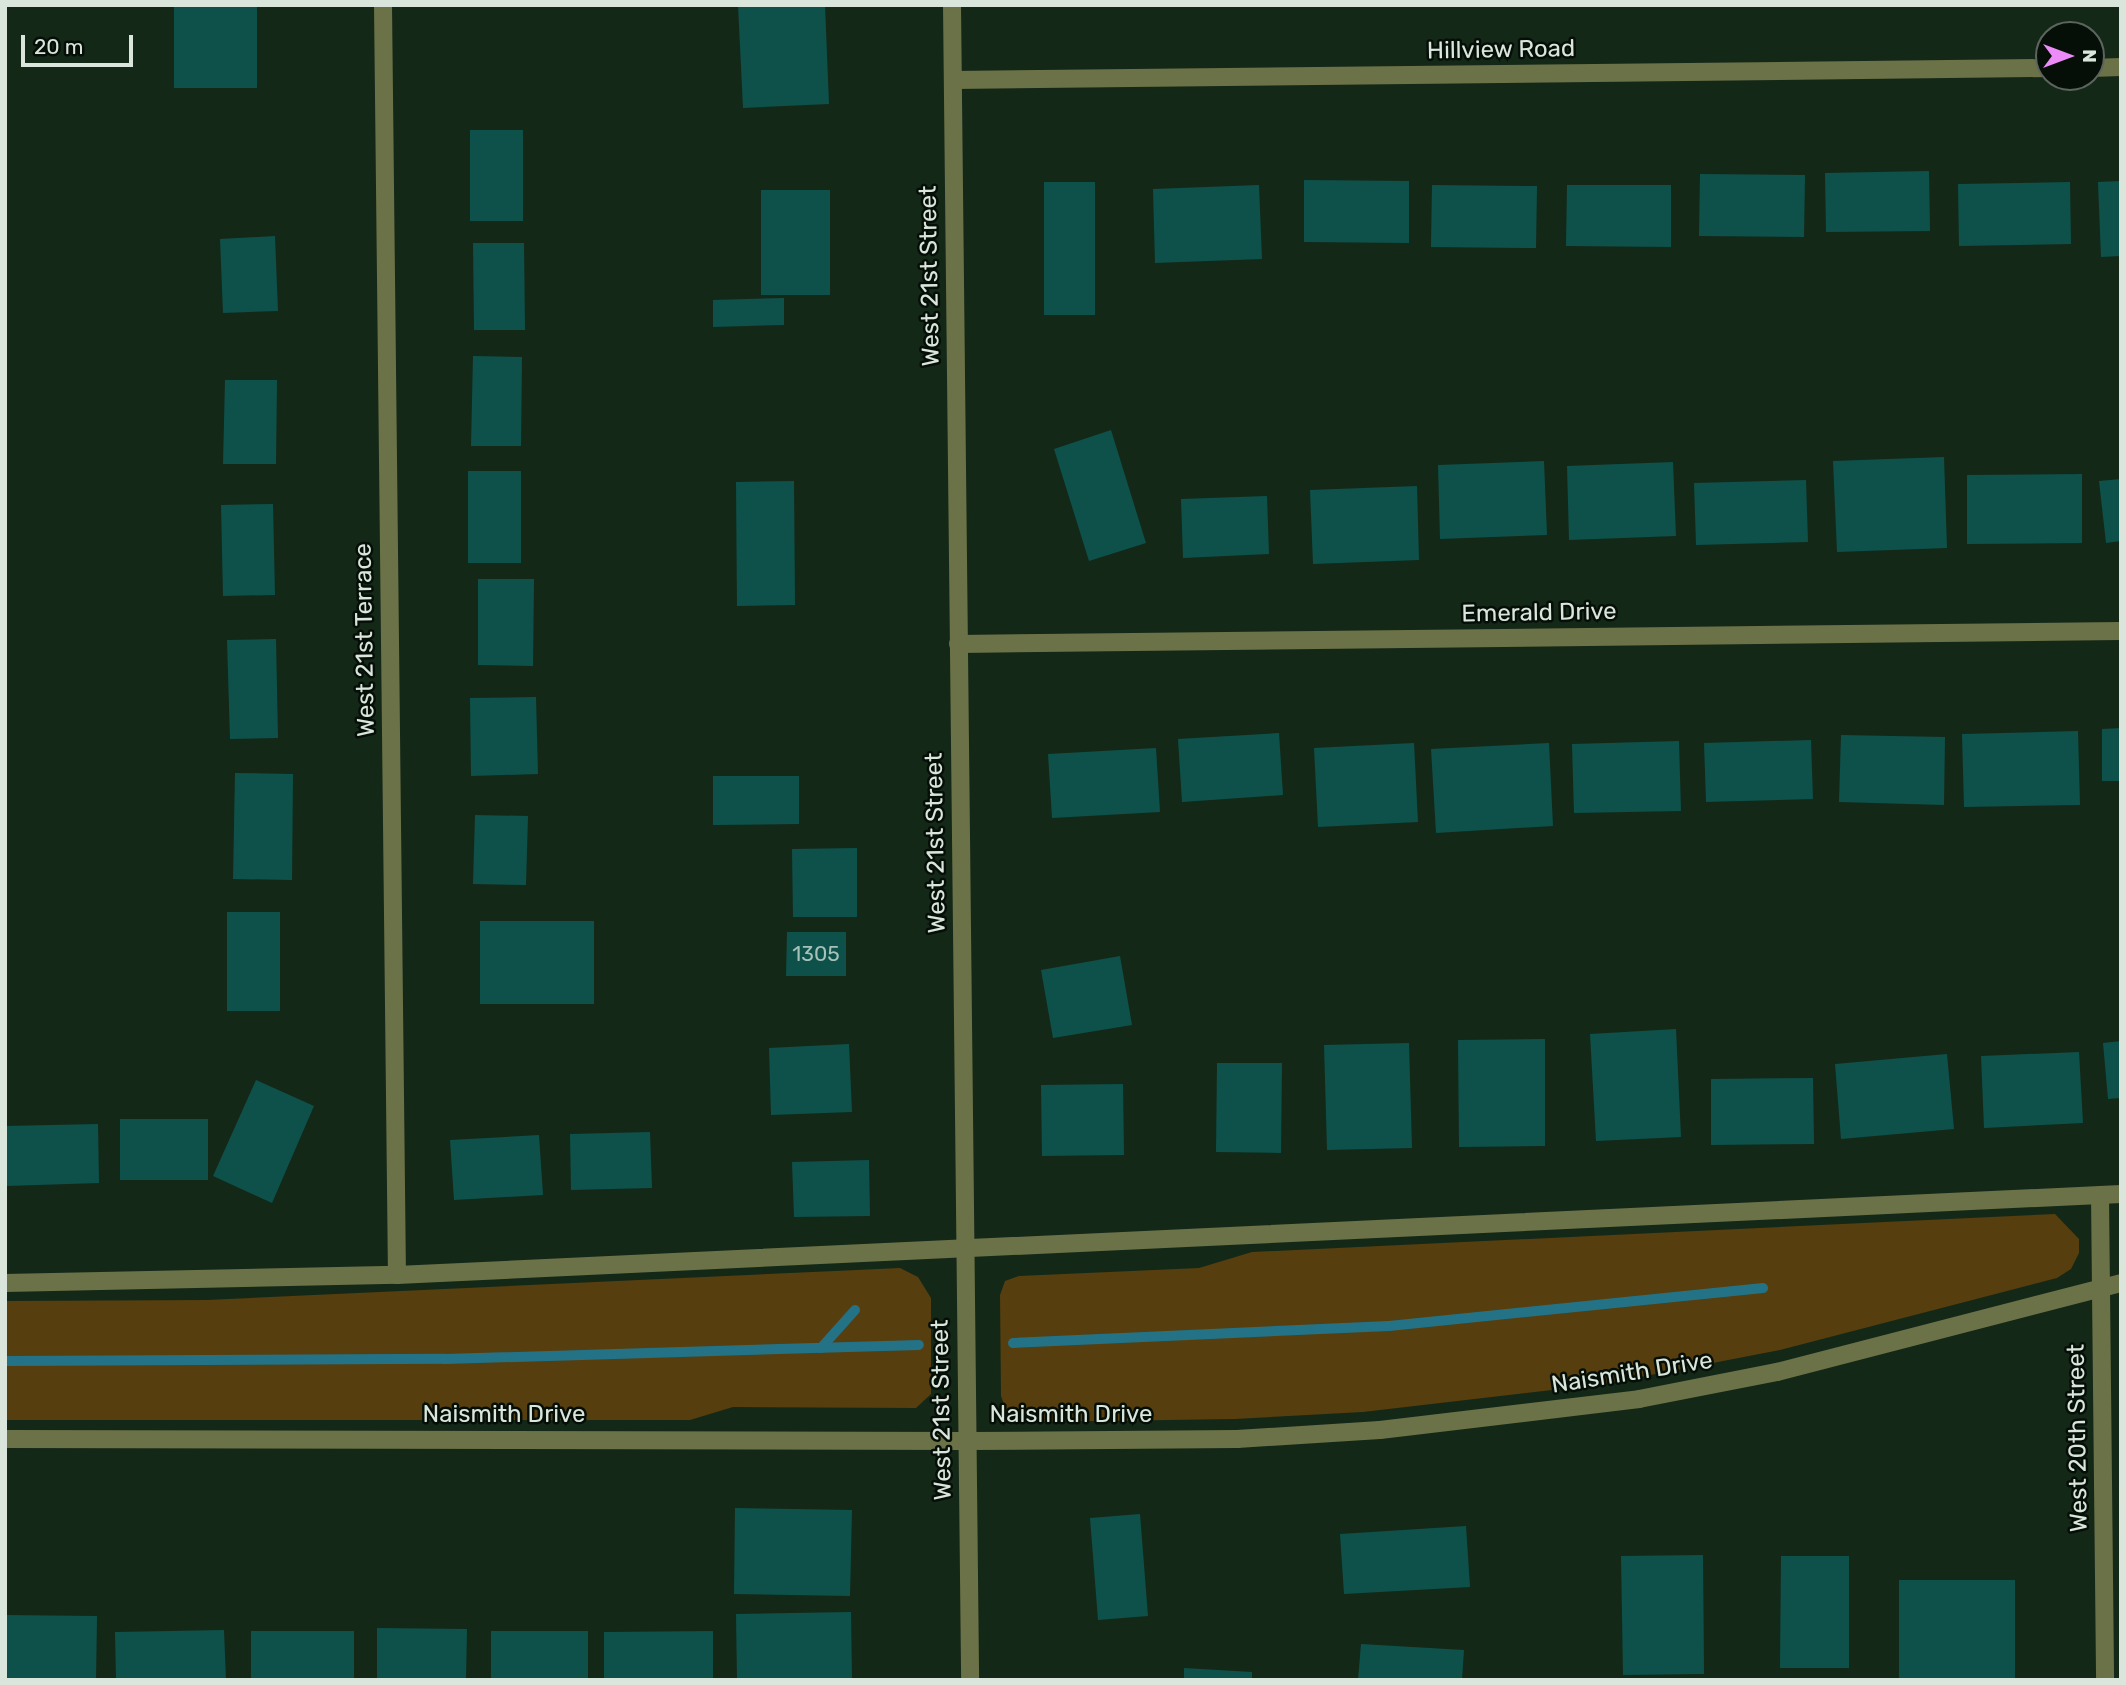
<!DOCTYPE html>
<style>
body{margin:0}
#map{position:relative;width:2126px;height:1685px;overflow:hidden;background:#142818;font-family:Rubik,sans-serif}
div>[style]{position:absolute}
.green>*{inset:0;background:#563e0e}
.stream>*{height:10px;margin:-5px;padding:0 5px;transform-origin:5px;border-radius:5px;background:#247286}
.building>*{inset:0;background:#0e514a}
.minor>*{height:18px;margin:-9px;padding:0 9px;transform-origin:9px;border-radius:9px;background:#6c7247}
span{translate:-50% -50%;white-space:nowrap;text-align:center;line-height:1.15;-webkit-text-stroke:5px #060e08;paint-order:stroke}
.number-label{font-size:21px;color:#a7c1b8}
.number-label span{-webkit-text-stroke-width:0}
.street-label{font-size:24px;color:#dae6dc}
.frame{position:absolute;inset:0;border:7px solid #dae6dc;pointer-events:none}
.north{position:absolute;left:2035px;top:21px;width:70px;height:70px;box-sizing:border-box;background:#060e08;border:2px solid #5b645d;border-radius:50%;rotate:90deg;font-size:19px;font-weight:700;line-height:28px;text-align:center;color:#dae6dc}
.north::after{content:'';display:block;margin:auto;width:24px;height:32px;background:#ed8cf9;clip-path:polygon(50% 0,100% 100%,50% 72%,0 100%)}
.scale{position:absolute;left:21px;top:35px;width:112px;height:32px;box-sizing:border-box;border:4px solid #dae6dc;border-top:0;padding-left:9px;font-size:21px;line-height:24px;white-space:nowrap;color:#dae6dc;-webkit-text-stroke:5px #060e08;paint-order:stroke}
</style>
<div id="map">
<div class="green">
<i style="clip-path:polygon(2055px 1214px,2079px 1239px,2079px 1253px,2071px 1269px,2057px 1278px,1780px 1350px,1604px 1384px,1363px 1412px,1235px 1419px,1034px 1422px,1017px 1419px,1006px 1410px,1001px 1396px,1000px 1295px,1005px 1281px,1019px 1276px,1199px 1268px,1252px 1252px)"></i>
<i style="clip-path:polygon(900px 1268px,918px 1277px,931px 1298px,931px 1394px,916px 1408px,733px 1407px,690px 1420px,5px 1420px,5px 1301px,207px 1300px)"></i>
</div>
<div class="stream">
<i style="left:1013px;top:1343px;width:376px;rotate:-2.6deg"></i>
<i style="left:1389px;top:1326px;width:376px;rotate:-5.8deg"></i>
<i style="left:821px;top:1348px;width:51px;rotate:-48.2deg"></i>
<i style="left:5px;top:1361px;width:440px;rotate:-0.3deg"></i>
<i style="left:445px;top:1359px;width:474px;rotate:-1.7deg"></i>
</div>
<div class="building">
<i style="clip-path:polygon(174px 5px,257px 5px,257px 88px,174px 88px)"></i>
<i style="clip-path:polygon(738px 5px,825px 5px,829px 104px,743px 108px)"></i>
<i style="clip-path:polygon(470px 130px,523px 130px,523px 221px,470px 221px)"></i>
<i style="clip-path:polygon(1929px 171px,1930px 231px,1826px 232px,1825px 173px)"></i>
<i style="clip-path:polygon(1700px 174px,1805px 175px,1804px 237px,1699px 236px)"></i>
<i style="clip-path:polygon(1304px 180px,1409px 181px,1409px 243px,1304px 242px)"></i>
<i style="clip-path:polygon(2121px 181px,2121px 256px,2101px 257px,2098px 182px)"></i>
<i style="clip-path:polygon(1044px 182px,1095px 182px,1095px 315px,1044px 315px)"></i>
<i style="clip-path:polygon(2070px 182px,2071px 244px,1959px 246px,1958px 184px)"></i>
<i style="clip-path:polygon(1259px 185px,1262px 259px,1155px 263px,1153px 189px)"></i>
<i style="clip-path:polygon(1432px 185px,1537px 186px,1536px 248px,1431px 247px)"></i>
<i style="clip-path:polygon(1567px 185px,1671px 185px,1671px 247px,1566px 246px)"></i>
<i style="clip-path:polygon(761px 190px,830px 190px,830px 295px,761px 295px)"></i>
<i style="clip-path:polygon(275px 236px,278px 311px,223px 313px,220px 239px)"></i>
<i style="clip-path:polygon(473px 243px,524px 243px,525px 330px,474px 330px)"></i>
<i style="clip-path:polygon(784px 298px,784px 325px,713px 327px,713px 300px)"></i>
<i style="clip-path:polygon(473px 356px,522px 357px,521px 446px,471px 446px)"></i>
<i style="clip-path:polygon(225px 380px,277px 380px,276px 464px,223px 464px)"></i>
<i style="clip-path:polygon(1111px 430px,1146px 543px,1089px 561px,1054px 449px)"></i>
<i style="clip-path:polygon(1944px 457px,1947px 548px,1837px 552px,1833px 461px)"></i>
<i style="clip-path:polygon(1544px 461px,1547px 535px,1440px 539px,1438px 465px)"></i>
<i style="clip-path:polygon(1673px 462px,1676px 536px,1569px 540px,1567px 466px)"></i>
<i style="clip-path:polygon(468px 471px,521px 471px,521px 563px,468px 563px)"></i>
<i style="clip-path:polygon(2082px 474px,2082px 543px,1967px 544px,1967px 475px)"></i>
<i style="clip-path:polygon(2121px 479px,2121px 541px,2106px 543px,2099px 481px)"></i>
<i style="clip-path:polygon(1806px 480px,1808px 542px,1696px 545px,1694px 483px)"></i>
<i style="clip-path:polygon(794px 481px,795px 605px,737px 606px,736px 482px)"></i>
<i style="clip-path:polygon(1417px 486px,1419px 560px,1313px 564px,1310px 490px)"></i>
<i style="clip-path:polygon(1267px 496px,1269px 554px,1183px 558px,1181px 499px)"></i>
<i style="clip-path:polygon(273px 504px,275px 595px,223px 596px,221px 505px)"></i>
<i style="clip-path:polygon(478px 579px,534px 579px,533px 666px,478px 665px)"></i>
<i style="clip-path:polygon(276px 639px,278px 738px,230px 739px,227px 640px)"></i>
<i style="clip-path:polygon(536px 697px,538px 774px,471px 776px,470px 698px)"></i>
<i style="clip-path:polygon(2121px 728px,2121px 781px,2102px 781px,2102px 729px)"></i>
<i style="clip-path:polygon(2078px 731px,2080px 805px,1964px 807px,1962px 734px)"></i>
<i style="clip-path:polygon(1279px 733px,1283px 795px,1182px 802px,1178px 739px)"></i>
<i style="clip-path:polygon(1841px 735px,1945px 737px,1944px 805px,1839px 802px)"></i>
<i style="clip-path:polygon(1811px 740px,1813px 799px,1706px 802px,1704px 743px)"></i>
<i style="clip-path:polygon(1679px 741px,1681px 811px,1574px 813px,1572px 744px)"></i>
<i style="clip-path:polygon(1414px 743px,1418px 822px,1318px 827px,1314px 748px)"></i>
<i style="clip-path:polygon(1549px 743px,1553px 826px,1436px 833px,1431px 749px)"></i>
<i style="clip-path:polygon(1156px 748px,1160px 812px,1052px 818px,1048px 754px)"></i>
<i style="clip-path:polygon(235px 773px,293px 774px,292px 880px,233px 879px)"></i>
<i style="clip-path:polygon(713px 776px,799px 776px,799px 824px,713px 825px)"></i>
<i style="clip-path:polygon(475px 815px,528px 816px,526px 885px,473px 884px)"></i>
<i style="clip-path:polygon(857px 848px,857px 917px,793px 917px,792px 849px)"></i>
<i style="clip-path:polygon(227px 912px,280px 912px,280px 1011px,227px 1011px)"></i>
<i style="clip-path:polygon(480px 921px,594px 921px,594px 1004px,480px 1004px)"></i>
<i style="clip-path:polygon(787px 932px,846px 932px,846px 976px,786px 976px)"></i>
<i style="clip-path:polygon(1120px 956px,1132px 1025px,1053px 1038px,1041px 970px)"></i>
<i style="clip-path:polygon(1676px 1029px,1681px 1137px,1596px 1141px,1590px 1034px)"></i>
<i style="clip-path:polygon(1545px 1039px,1545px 1146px,1459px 1147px,1458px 1040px)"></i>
<i style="clip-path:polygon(2121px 1041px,2121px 1098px,2108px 1099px,2103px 1043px)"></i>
<i style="clip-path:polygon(1409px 1043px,1412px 1148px,1327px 1150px,1324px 1045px)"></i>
<i style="clip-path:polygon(849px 1044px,852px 1112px,771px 1115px,769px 1048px)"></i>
<i style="clip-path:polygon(2079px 1052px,2083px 1123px,1984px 1128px,1981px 1056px)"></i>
<i style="clip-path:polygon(1947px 1054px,1954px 1129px,1841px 1139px,1835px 1064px)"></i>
<i style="clip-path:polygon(1217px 1063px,1282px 1063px,1281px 1153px,1216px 1152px)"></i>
<i style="clip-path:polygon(1813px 1078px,1814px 1144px,1711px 1145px,1711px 1079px)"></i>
<i style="clip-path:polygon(256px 1080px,314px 1106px,272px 1203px,213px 1176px)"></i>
<i style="clip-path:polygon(1123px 1084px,1124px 1155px,1042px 1156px,1041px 1085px)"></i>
<i style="clip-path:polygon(120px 1119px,208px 1119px,208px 1180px,120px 1180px)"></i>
<i style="clip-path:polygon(98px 1124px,99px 1183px,7px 1186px,6px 1126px)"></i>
<i style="clip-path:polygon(650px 1132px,652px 1188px,571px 1190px,570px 1134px)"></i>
<i style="clip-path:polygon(539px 1135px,543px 1195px,454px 1200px,450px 1140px)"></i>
<i style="clip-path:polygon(869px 1160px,870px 1216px,794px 1217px,792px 1162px)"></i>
<i style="clip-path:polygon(735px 1508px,852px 1510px,850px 1596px,734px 1594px)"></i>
<i style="clip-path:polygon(1140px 1514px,1148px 1616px,1098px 1620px,1090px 1518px)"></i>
<i style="clip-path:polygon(1466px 1526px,1470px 1587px,1344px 1594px,1340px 1534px)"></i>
<i style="clip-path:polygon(1703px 1555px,1704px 1674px,1623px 1675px,1621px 1556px)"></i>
<i style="clip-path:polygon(1781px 1556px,1849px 1556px,1849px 1668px,1780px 1668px)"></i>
<i style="clip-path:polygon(1899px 1580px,2015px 1580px,2015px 1680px,1899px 1680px)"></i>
<i style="clip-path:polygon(851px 1612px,852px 1680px,737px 1680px,736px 1614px)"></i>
<i style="clip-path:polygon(5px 1615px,97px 1616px,96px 1680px,5px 1679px)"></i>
<i style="clip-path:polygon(377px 1628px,467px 1629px,466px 1680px,377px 1680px)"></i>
<i style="clip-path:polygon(224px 1630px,226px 1680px,116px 1680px,115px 1632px)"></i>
<i style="clip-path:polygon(251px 1631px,354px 1631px,354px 1680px,251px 1680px)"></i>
<i style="clip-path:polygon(491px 1631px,588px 1631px,588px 1680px,491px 1680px)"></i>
<i style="clip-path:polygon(713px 1631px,713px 1680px,604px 1680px,604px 1632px)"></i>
<i style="clip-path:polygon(1361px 1644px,1464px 1650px,1462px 1680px,1358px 1680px)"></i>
<i style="clip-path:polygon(1184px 1668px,1252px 1672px,1252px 1680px,1184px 1680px)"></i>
</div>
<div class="minor">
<i style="left:383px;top:5px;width:1270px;rotate:89.37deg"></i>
<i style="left:952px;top:5px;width:1675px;rotate:89.38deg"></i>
<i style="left:2091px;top:68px;width:30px;rotate:-2deg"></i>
<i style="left:953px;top:80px;width:1096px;rotate:-0.63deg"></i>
<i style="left:958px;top:644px;width:1163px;rotate:-0.64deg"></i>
<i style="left:2100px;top:1195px;width:485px;rotate:89.4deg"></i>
<i style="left:5px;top:1283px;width:392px;rotate:-1.2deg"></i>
<i style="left:397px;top:1275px;width:1726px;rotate:-2.69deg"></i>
<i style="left:5px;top:1439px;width:963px;rotate:0.12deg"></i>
<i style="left:968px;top:1441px;width:269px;rotate:-0.4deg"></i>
<i style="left:1237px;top:1439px;width:143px;rotate:-3.6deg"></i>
<i style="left:1380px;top:1430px;width:261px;rotate:-6.8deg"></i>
<i style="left:1639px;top:1399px;width:141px;rotate:-11.1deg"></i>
<i style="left:1777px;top:1372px;width:355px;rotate:-14.5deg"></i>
</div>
<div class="number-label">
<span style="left:816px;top:954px">1305</span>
</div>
<div class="street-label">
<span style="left:1501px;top:50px;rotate:-1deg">Hillview Road</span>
<span style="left:930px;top:276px;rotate:-91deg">West 21st Street</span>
<span style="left:1539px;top:613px;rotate:-1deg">Emerald Drive</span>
<span style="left:365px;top:640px;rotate:-91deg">West 21st Terrace</span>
<span style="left:936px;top:843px;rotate:-91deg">West 21st Street</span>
<span style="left:1632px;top:1373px;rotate:-9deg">Naismith Drive</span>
<span style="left:942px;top:1410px;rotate:-91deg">West 21st Street</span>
<span style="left:504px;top:1415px">Naismith Drive</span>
<span style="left:1071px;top:1415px">Naismith Drive</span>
<span style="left:2078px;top:1438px;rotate:-91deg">West 20th Street</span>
</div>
<div class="frame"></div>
<div class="north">N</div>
<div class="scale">20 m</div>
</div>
